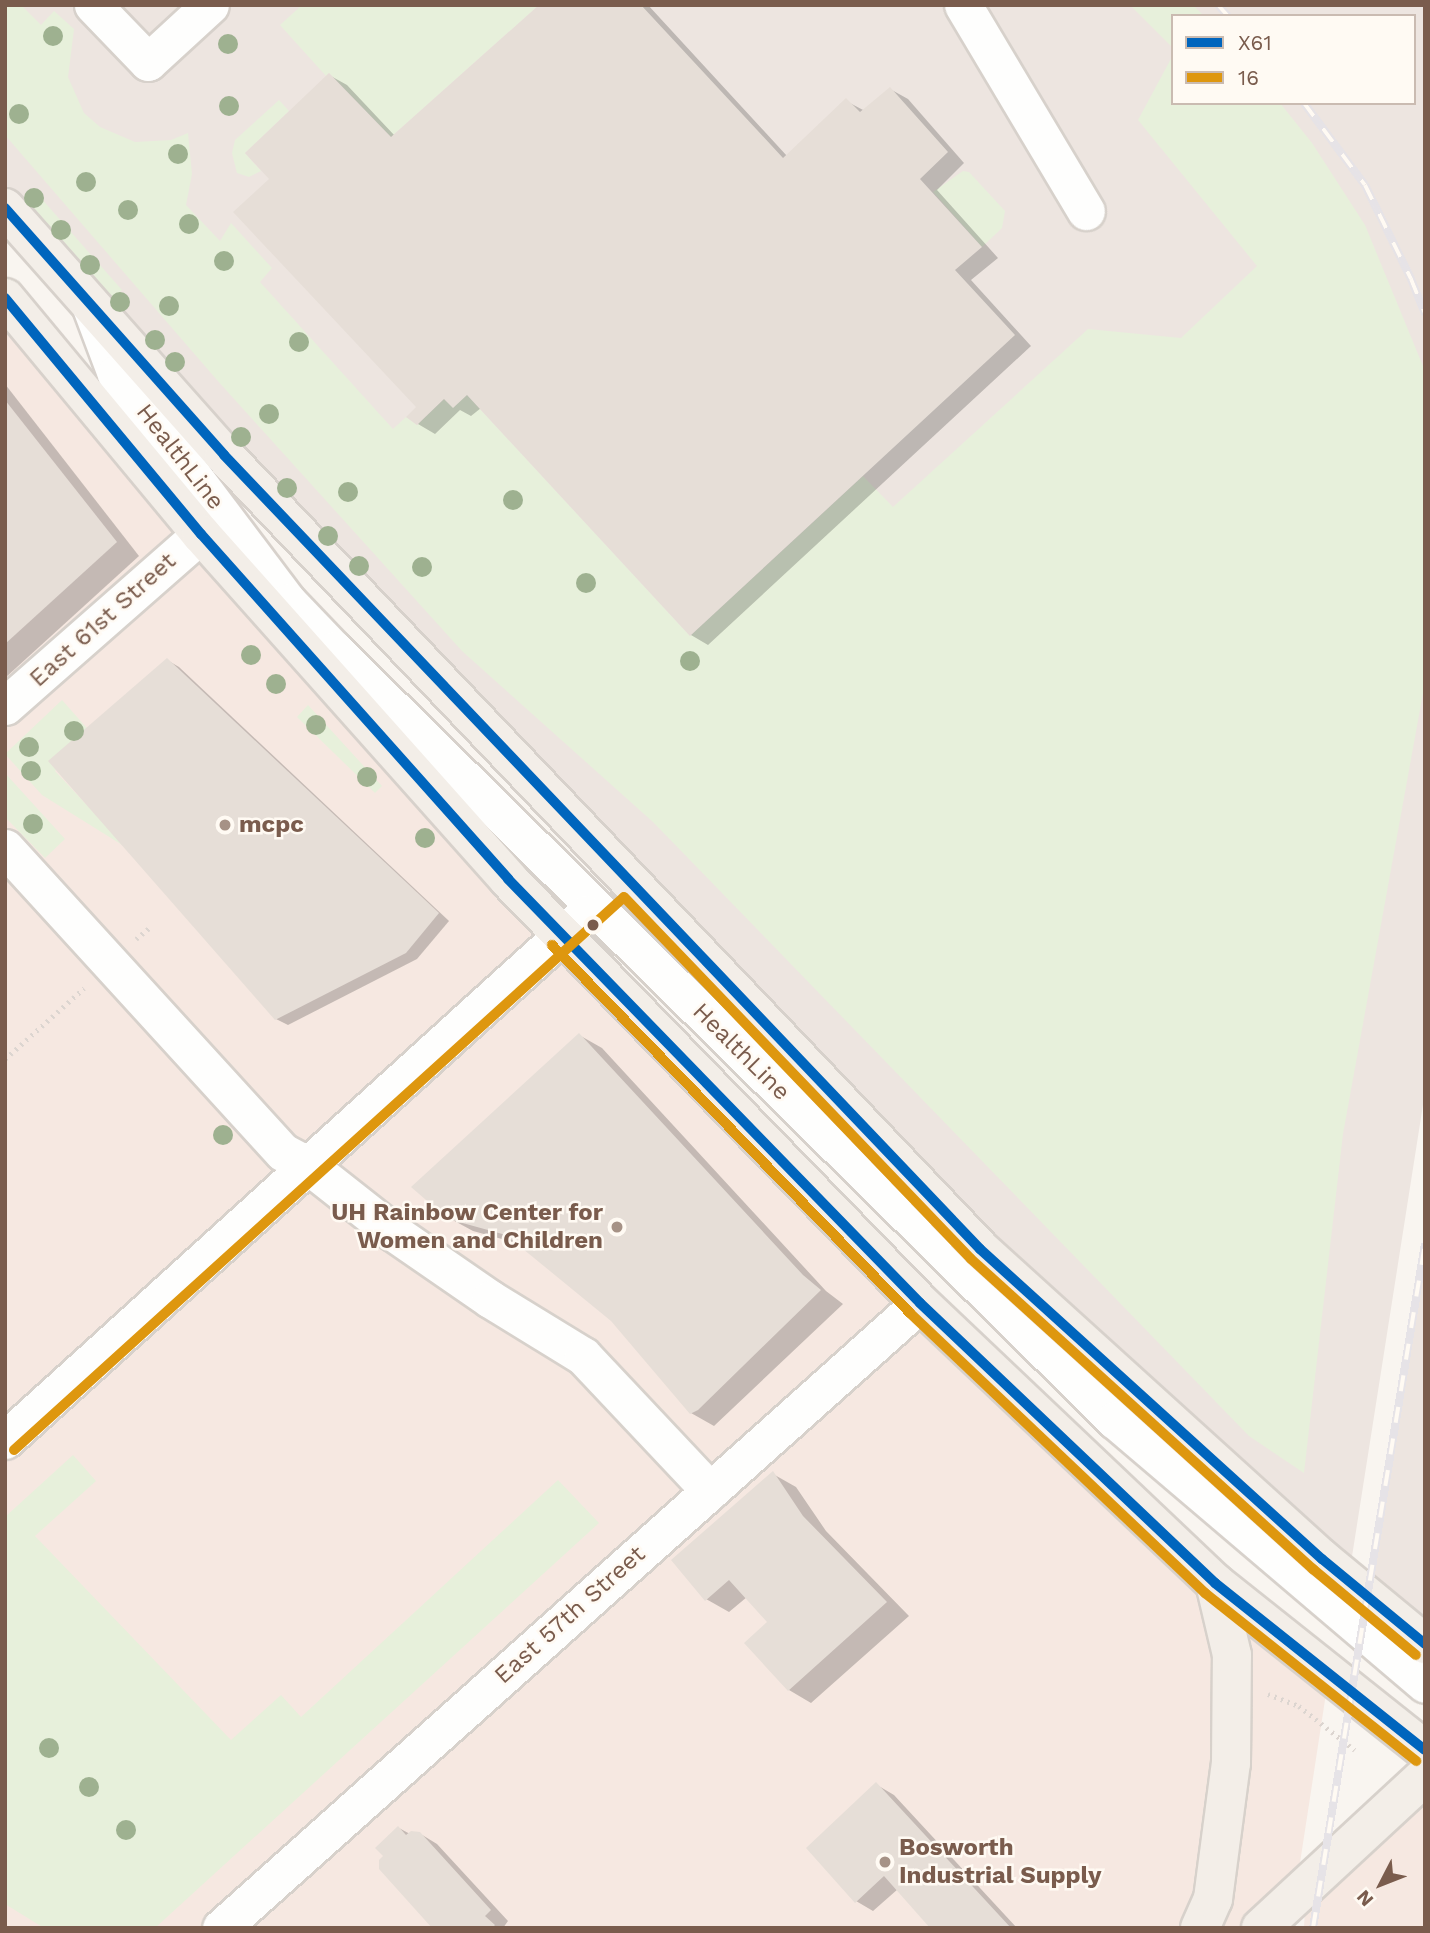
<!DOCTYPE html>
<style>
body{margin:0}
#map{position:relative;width:1430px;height:1933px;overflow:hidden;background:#f9f5f0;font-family:"Work Sans",sans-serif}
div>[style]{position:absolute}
.commercial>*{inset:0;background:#f6e8e1}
.industrial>*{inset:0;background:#ede5e0}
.green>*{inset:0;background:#e7f0db}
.shadow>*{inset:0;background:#0003}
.building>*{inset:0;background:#e6ded7}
.path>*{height:4.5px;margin-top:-2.25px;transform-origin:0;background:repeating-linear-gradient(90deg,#dcd5d0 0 2px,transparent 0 7px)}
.roads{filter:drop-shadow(2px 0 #d7d1cb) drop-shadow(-2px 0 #d7d1cb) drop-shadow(0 2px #d7d1cb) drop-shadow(0 -2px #d7d1cb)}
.minor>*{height:37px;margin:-18.5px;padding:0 18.5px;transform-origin:18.5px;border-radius:18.5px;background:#fefefd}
.major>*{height:38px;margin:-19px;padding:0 19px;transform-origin:19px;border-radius:19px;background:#f3eee8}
.rail>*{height:8px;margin-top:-4px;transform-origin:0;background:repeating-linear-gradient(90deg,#fffaf3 0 16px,#e6e3e7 0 32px);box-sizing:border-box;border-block:2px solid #e6e3e7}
.bus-1>*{height:10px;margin:-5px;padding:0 5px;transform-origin:5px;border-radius:5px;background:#0065bd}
.bus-2>*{height:10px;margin:-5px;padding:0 5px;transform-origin:5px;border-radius:5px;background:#de970f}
.trees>*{width:20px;height:20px;margin:-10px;border-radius:50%;background:#9eb190}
.dots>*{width:19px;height:19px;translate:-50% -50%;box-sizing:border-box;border:4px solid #fffaf3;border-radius:50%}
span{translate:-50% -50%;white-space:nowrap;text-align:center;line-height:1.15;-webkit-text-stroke:5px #fffaf3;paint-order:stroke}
.street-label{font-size:24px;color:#7a5c4d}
.poi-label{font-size:24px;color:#7a5c4d;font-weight:700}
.left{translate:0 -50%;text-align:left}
.right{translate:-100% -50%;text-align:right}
.frame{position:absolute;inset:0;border:7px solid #7a5c4d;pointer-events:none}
.legend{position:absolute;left:1171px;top:14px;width:245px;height:91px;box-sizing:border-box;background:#fffaf3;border:2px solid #cabbb1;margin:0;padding:9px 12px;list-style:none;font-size:21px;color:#7a5c4d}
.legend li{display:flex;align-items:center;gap:14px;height:35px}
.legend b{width:35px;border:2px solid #cabbb1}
.north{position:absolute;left:1346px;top:1849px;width:70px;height:70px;-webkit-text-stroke:5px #fffaf3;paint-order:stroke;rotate:228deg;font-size:19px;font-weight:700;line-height:28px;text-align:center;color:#7a5c4d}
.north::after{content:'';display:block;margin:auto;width:24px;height:32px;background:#7a5c4d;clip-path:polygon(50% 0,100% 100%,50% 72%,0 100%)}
</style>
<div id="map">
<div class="commercial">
<i style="clip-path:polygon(5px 298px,508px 879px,1329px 1674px,1290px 1928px,5px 1928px)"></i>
<i style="clip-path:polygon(1425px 1776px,1425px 1928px,1304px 1928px,1306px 1888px)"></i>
</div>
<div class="industrial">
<i style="clip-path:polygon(evenodd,5px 5px,1425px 5px,1425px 1092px,1348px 1582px,980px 1249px,5px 208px,5px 5px,1173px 16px,1414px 16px,1414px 103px,1173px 103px,1173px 16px)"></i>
<i style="clip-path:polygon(1425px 1242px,1425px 1644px,1367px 1598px)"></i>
</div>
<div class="green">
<i style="clip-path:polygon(5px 5px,21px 5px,41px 25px,54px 11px,74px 29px,68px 77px,84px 113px,100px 127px,135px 142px,171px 140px,188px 133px,192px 174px,186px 205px,220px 241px,231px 223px,272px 268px,260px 282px,393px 429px,406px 417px,417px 425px,444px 399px,453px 407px,467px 395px,690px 636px,863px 476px,893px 507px,1088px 329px,1181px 338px,1257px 266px,1138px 120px,1173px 55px,1173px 103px,1280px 103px,1312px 143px,1365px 225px,1425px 371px,1425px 682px,1343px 1134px,1304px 1473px,1249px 1436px,653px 822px,462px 651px,217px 380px,5px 135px)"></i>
<i style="clip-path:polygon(302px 5px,539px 5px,391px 137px,329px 73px,326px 76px,280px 25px)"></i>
<i style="clip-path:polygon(1130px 5px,1193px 5px,1204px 16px,1173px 16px,1173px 48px)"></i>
<i style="clip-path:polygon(279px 100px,289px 111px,245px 153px,261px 171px,249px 177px,237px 173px,232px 153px,235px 140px)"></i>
<i style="clip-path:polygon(963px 171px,969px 172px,1005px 211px,1002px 228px,982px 247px,933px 192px)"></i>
<i style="clip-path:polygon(33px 189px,122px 290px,113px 298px,24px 197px)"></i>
<i style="clip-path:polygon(62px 700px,93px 735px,55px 771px,127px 848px,42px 795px,5px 754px)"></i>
<i style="clip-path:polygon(308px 705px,382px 786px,375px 793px,297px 717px)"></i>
<i style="clip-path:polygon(5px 773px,65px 839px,45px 858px,5px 817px)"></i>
<i style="clip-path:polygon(73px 1455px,96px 1481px,35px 1536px,231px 1740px,281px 1695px,301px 1717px,558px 1480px,599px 1523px,155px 1928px,44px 1928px,5px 1904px,5px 1517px)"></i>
</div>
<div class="shadow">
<i style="clip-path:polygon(541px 5px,648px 5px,787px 156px,846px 101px,865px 111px,890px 89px,908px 99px,964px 163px,937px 190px,998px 258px,971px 280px,1031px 346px,708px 645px,691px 635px,481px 408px,471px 416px,460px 410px,435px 434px,418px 424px,419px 407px,271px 179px,329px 75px,347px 85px,395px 136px)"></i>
<i style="clip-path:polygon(5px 384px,139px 556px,5px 678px)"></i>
<i style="clip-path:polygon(167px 660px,179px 667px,449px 921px,417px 959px,288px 1025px,276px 1019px)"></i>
<i style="clip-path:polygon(579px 1035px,602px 1048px,826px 1291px,843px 1304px,714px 1426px,691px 1413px,612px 1319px,520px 1244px,473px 1231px,449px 1218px)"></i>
<i style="clip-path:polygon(773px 1474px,796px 1487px,826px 1531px,909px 1616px,811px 1703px,789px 1690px,770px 1622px,747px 1597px,729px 1612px,706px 1599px)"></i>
<i style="clip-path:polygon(877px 1785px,894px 1795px,1017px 1928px,932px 1928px,898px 1889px,873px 1911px,856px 1901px)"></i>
<i style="clip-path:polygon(399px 1828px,410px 1834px,419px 1833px,437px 1844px,508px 1921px,503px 1928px,435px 1928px,385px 1856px)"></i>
</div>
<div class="building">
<i style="clip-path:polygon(539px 5px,641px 5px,783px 158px,846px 98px,860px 112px,890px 87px,948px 152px,920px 179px,982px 247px,955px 270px,1015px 335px,690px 636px,467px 395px,453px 408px,444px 399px,417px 425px,406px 417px,416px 407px,233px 212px,269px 179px,245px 153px,329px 73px,391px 137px)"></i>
<i style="clip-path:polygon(5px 400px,117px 542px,5px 644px)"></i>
<i style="clip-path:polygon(167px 658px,439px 913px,406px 953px,275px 1020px,48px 761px)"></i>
<i style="clip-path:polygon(579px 1033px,803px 1275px,821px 1290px,698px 1410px,690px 1414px,611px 1321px,506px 1235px,448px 1219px,411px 1187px)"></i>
<i style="clip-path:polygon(773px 1471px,803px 1516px,887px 1602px,788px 1691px,744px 1643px,767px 1622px,729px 1580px,705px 1601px,671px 1560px)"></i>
<i style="clip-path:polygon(876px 1782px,1011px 1928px,930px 1928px,884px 1876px,855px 1903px,806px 1848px)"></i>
<i style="clip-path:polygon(398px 1826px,406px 1835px,411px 1831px,420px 1832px,491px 1910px,485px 1916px,495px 1925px,492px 1928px,432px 1928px,379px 1869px,379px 1860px,383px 1856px,375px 1848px)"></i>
</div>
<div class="path">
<i style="left:136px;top:939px;width:17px;rotate:-40deg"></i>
<i style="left:5px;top:1059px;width:106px;rotate:-41.9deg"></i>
<i style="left:1268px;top:1694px;width:33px;rotate:21deg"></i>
<i style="left:1299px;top:1706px;width:71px;rotate:38.2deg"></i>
</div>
<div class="roads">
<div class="minor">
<i style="left:93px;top:5px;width:79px;rotate:46deg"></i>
<i style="left:148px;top:62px;width:84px;rotate:-42.6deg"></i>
<i style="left:963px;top:5px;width:240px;rotate:59.2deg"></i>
<i style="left:91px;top:307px;width:72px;rotate:69.5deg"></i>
<i style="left:116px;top:374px;width:286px;rotate:53deg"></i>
<i style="left:288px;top:602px;width:66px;rotate:46.2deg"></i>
<i style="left:334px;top:650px;width:1097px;rotate:44.59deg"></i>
<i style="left:1115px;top:1420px;width:407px;rotate:40.4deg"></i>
<i style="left:5px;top:706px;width:261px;rotate:-41.3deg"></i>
<i style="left:201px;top:534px;width:32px;rotate:39deg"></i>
<i style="left:5px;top:848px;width:412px;rotate:47.6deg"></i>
<i style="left:283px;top:1152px;width:30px;rotate:28deg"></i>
<i style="left:309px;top:1166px;width:107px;rotate:38.2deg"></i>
<i style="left:393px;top:1232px;width:118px;rotate:34.6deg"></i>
<i style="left:490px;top:1299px;width:109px;rotate:31.5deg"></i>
<i style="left:583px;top:1356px;width:185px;rotate:46.7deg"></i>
<i style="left:5px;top:1440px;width:783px;rotate:-42.2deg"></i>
<i style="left:221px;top:1928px;width:938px;rotate:-41.8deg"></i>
</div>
<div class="major">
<i style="left:5px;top:208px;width:330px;rotate:48.4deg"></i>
<i style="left:224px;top:455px;width:1096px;rotate:46.4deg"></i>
<i style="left:980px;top:1249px;width:462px;rotate:42.2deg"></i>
<i style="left:1322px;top:1559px;width:134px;rotate:39.5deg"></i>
<i style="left:5px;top:298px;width:307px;rotate:50.3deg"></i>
<i style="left:201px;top:534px;width:462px;rotate:48.3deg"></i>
<i style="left:508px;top:879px;width:591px;rotate:45.82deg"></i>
<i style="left:920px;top:1303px;width:407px;rotate:43.5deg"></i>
<i style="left:1215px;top:1583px;width:268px;rotate:38.5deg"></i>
<i style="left:1200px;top:1928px;width:32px;rotate:-66deg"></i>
<i style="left:1213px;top:1899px;width:137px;rotate:-82.5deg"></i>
<i style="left:1231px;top:1763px;width:108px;rotate:-89.5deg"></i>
<i style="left:1232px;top:1655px;width:74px;rotate:-103.3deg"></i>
<i style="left:1261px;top:1928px;width:224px;rotate:-42.8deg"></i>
</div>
</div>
<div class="rail">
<i style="left:1218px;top:5px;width:15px;rotate:48deg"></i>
<i style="left:1304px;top:103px;width:102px;rotate:53.4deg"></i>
<i style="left:1365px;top:185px;width:105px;rotate:63.9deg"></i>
<i style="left:1411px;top:279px;width:38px;rotate:68deg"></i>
<i style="left:1313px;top:1928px;width:694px;rotate:-80.71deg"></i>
</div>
<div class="bus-1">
<i style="left:5px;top:208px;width:330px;rotate:48.4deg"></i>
<i style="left:224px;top:455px;width:1096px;rotate:46.4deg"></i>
<i style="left:980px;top:1249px;width:462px;rotate:42.2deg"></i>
<i style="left:1322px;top:1559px;width:134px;rotate:39.5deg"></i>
<i style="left:5px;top:298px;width:307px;rotate:50.3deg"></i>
<i style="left:201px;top:534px;width:462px;rotate:48.3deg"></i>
<i style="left:508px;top:879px;width:591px;rotate:45.82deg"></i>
<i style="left:920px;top:1303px;width:407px;rotate:43.5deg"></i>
<i style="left:1215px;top:1583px;width:268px;rotate:38.5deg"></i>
</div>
<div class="bus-2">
<i style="left:552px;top:945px;width:513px;rotate:45.79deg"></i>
<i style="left:910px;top:1313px;width:407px;rotate:43.5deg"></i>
<i style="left:1205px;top:1593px;width:270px;rotate:38.5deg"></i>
<i style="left:14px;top:1450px;width:823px;rotate:-42.19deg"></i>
<i style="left:624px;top:897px;width:501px;rotate:46.21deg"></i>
<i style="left:971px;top:1259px;width:462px;rotate:42.2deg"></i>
<i style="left:1313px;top:1569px;width:134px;rotate:39.9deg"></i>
</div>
<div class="trees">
<i style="left:53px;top:36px"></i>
<i style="left:228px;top:44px"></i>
<i style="left:229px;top:106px"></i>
<i style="left:19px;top:114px"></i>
<i style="left:178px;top:154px"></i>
<i style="left:86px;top:182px"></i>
<i style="left:34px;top:198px"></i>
<i style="left:128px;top:210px"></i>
<i style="left:189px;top:224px"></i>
<i style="left:61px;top:230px"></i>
<i style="left:224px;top:261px"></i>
<i style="left:90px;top:265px"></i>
<i style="left:120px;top:302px"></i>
<i style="left:169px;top:306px"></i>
<i style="left:155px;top:340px"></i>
<i style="left:299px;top:342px"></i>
<i style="left:175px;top:362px"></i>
<i style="left:269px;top:414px"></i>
<i style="left:241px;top:437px"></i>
<i style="left:287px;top:488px"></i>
<i style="left:348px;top:492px"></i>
<i style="left:513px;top:500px"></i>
<i style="left:328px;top:536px"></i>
<i style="left:359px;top:566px"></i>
<i style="left:422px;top:567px"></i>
<i style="left:586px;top:583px"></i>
<i style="left:251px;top:655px"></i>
<i style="left:690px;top:661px"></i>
<i style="left:276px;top:684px"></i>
<i style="left:316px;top:725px"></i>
<i style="left:74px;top:731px"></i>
<i style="left:29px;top:747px"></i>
<i style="left:31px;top:771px"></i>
<i style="left:367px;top:777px"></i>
<i style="left:33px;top:824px"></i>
<i style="left:425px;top:838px"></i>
<i style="left:223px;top:1135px"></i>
<i style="left:49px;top:1748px"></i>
<i style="left:89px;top:1787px"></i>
<i style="left:126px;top:1830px"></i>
</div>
<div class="dots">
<i style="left:225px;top:825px;background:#a69286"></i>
<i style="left:593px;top:925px;background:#7a5c4d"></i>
<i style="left:617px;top:1227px;background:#a69286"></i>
<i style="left:885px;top:1862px;background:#a69286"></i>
</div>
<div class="street-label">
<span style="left:180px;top:457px;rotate:52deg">HealthLine</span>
<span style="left:103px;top:620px;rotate:-42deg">East 61st Street</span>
<span style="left:741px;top:1052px;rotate:45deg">HealthLine</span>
<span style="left:570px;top:1615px;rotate:-42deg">East 57th Street</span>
</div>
<div class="poi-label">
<span class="left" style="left:239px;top:825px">mcpc</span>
<span class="right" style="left:603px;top:1227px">UH Rainbow Center for<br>Women and Children</span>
<span class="left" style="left:899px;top:1862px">Bosworth<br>Industrial Supply</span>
</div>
<div class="frame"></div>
<ul class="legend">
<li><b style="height:9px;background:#0065bd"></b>X61</li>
<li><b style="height:9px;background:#de970f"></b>16</li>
</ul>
<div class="north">N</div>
</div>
